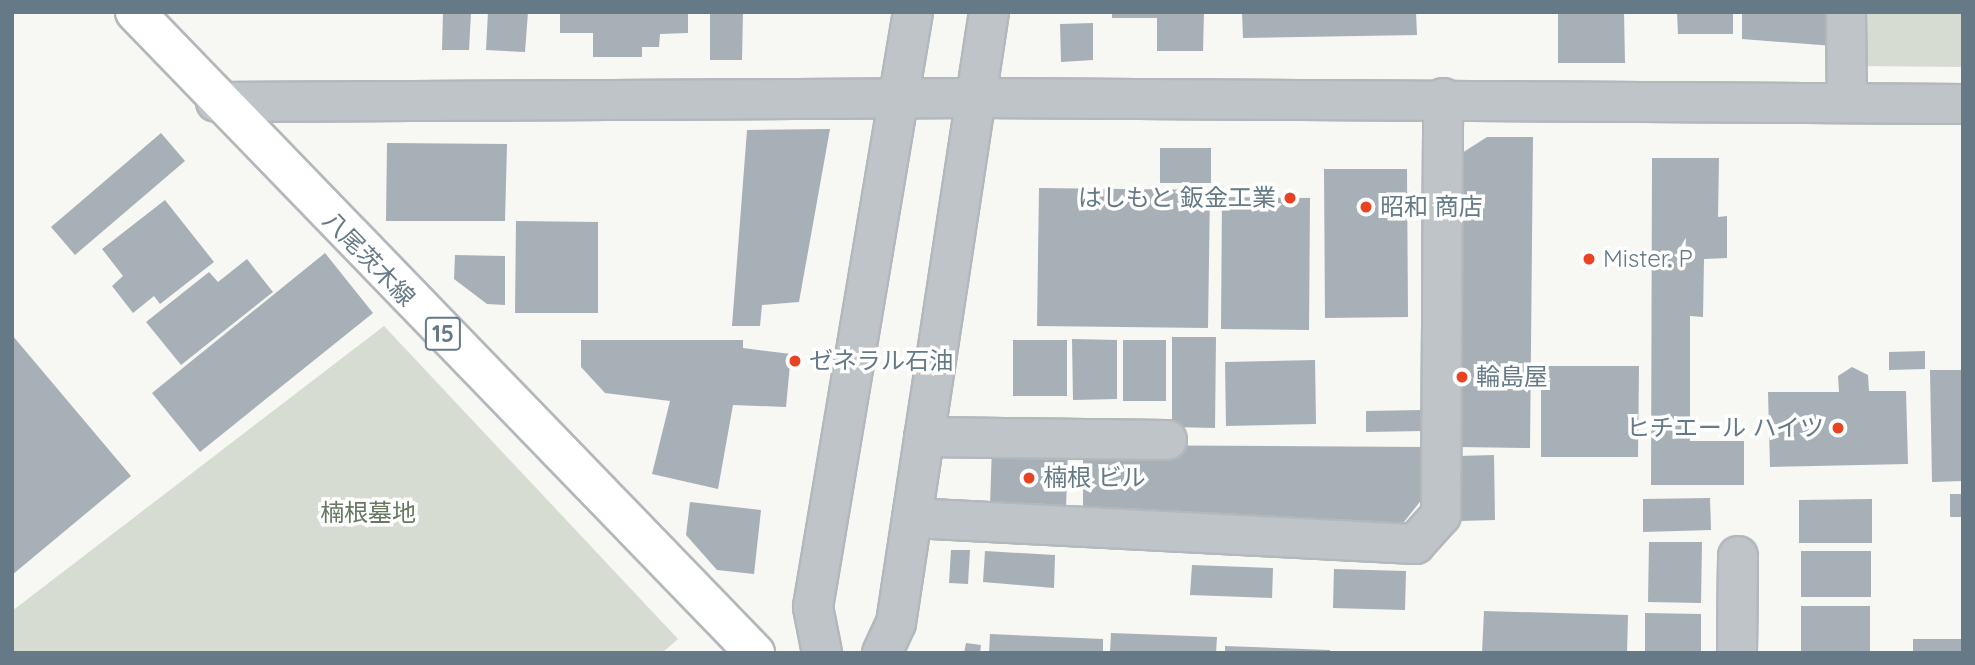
<!DOCTYPE html>
<meta charset="utf-8">
<style>
body{margin:0}
#map{position:relative;width:1975px;height:665px;overflow:hidden;background:#f7f7f4;font-family:Quicksand,"Noto Sans JP",sans-serif}
div>[style]{position:absolute}
.green>*{inset:0;background:#d7dcd3}
.building>*{inset:0;background:#a7b0b6}
.roads{filter:drop-shadow(2px 0 #b3b8bc) drop-shadow(-2px 0 #b3b8bc) drop-shadow(0 2px #b3b8bc) drop-shadow(0 -2px #b3b8bc)}
.minor>*{height:38px;margin:-19px;padding:0 19px;transform-origin:19px;border-radius:19px;background:#bfc4c8}
.major>*{height:38px;margin:-19px;padding:0 19px;transform-origin:19px;border-radius:19px;background:#fff}
.dots>*{width:19px;height:19px;translate:-50% -50%;box-sizing:border-box;border:4px solid #fff;border-radius:50%}
span{translate:-50% -50%;white-space:nowrap;text-align:center;line-height:1.15;-webkit-text-stroke:7px #fff;paint-order:stroke}
.shield-label span{padding:2px 5px;background:#fff;border:2px solid;border-radius:5px;-webkit-text-stroke-width:0}
.shield-label{font-size:23px;color:#657986;font-weight:700}
.poi-label{font-size:24px;color:#657986}
.right{translate:-100% -50%;text-align:right}
.left{translate:0 -50%;text-align:left}
.street-label{font-size:24px;color:#657986}
.park-label{font-size:24px;color:#667860}
.frame{position:absolute;inset:0;border:14px solid #657986;pointer-events:none}
</style>
<div id="map">
<div class="green">
<i style="clip-path:polygon(1854px 12px,1963px 12px,1963px 67px,1855px 66px)"></i>
<i style="clip-path:polygon(384px 326px,678px 639px,662px 653px,12px 653px,12px 611px)"></i>
</div>
<div class="building">
<i style="clip-path:polygon(443px 12px,471px 12px,469px 50px,442px 50px)"></i>
<i style="clip-path:polygon(488px 12px,528px 12px,525px 52px,486px 50px)"></i>
<i style="clip-path:polygon(560px 12px,688px 12px,688px 33px,660px 34px,659px 47px,642px 47px,642px 57px,593px 57px,593px 33px,560px 33px)"></i>
<i style="clip-path:polygon(710px 12px,743px 12px,742px 60px,710px 60px)"></i>
<i style="clip-path:polygon(1112px 12px,1204px 12px,1203px 51px,1157px 51px,1157px 18px,1112px 18px)"></i>
<i style="clip-path:polygon(1242px 12px,1416px 12px,1417px 35px,1243px 38px)"></i>
<i style="clip-path:polygon(1558px 12px,1624px 12px,1625px 63px,1558px 63px)"></i>
<i style="clip-path:polygon(1677px 12px,1733px 12px,1733px 34px,1678px 34px)"></i>
<i style="clip-path:polygon(1742px 12px,1834px 12px,1834px 46px,1742px 39px)"></i>
<i style="clip-path:polygon(1093px 23px,1093px 60px,1061px 62px,1060px 24px)"></i>
<i style="clip-path:polygon(830px 129px,799px 302px,762px 305px,760px 326px,732px 326px,747px 130px)"></i>
<i style="clip-path:polygon(161px 133px,185px 161px,75px 255px,51px 227px)"></i>
<i style="clip-path:polygon(1487px 137px,1533px 137px,1530px 448px,1459px 447px,1462px 153px)"></i>
<i style="clip-path:polygon(387px 143px,507px 144px,505px 221px,386px 221px)"></i>
<i style="clip-path:polygon(1160px 148px,1211px 148px,1211px 183px,1160px 183px)"></i>
<i style="clip-path:polygon(1652px 158px,1719px 158px,1718px 217px,1727px 216px,1727px 258px,1704px 259px,1703px 317px,1690px 316px,1690px 441px,1744px 441px,1744px 485px,1651px 485px)"></i>
<i style="clip-path:polygon(1324px 169px,1407px 169px,1408px 317px,1325px 318px)"></i>
<i style="clip-path:polygon(1039px 188px,1210px 190px,1208px 328px,1037px 326px)"></i>
<i style="clip-path:polygon(1222px 197px,1310px 198px,1309px 330px,1221px 329px)"></i>
<i style="clip-path:polygon(165px 200px,214px 262px,160px 304px,154px 296px,133px 313px,112px 286px,123px 276px,102px 249px)"></i>
<i style="clip-path:polygon(516px 221px,598px 222px,598px 313px,515px 313px)"></i>
<i style="clip-path:polygon(325px 253px,373px 313px,200px 452px,152px 393px)"></i>
<i style="clip-path:polygon(455px 255px,505px 256px,505px 305px,487px 304px,454px 279px)"></i>
<i style="clip-path:polygon(247px 259px,273px 292px,181px 365px,146px 322px,209px 272px,218px 282px)"></i>
<i style="clip-path:polygon(12px 335px,131px 476px,12px 575px)"></i>
<i style="clip-path:polygon(1172px 337px,1216px 337px,1215px 428px,1172px 427px)"></i>
<i style="clip-path:polygon(1072px 339px,1117px 340px,1117px 399px,1073px 400px)"></i>
<i style="clip-path:polygon(581px 340px,743px 340px,743px 348px,791px 354px,786px 407px,733px 405px,718px 489px,652px 474px,670px 401px,605px 393px,581px 367px)"></i>
<i style="clip-path:polygon(1013px 340px,1067px 340px,1067px 396px,1013px 396px)"></i>
<i style="clip-path:polygon(1123px 340px,1166px 340px,1166px 401px,1123px 401px)"></i>
<i style="clip-path:polygon(1925px 351px,1925px 369px,1889px 370px,1889px 352px)"></i>
<i style="clip-path:polygon(1315px 360px,1316px 424px,1226px 426px,1225px 362px)"></i>
<i style="clip-path:polygon(1541px 366px,1639px 366px,1638px 457px,1541px 457px)"></i>
<i style="clip-path:polygon(1852px 367px,1868px 375px,1869px 391px,1906px 391px,1908px 464px,1770px 467px,1768px 392px,1839px 392px,1838px 376px)"></i>
<i style="clip-path:polygon(1930px 370px,1963px 370px,1963px 481px,1932px 482px)"></i>
<i style="clip-path:polygon(1423px 410px,1423px 431px,1366px 432px,1366px 411px)"></i>
<i style="clip-path:polygon(1083px 445px,1424px 447px,1423px 498px,1400px 527px,1083px 510px)"></i>
<i style="clip-path:polygon(992px 446px,1068px 449px,1066px 508px,990px 506px)"></i>
<i style="clip-path:polygon(1494px 455px,1495px 520px,1459px 521px,1458px 456px)"></i>
<i style="clip-path:polygon(1950px 494px,1963px 494px,1963px 517px,1950px 517px)"></i>
<i style="clip-path:polygon(1710px 498px,1711px 530px,1643px 532px,1643px 499px)"></i>
<i style="clip-path:polygon(1872px 499px,1872px 543px,1799px 543px,1799px 500px)"></i>
<i style="clip-path:polygon(690px 502px,761px 510px,754px 574px,717px 570px,686px 535px)"></i>
<i style="clip-path:polygon(1649px 542px,1702px 542px,1701px 603px,1648px 602px)"></i>
<i style="clip-path:polygon(951px 550px,970px 550px,968px 584px,949px 583px)"></i>
<i style="clip-path:polygon(985px 551px,1055px 555px,1054px 588px,983px 582px)"></i>
<i style="clip-path:polygon(1801px 551px,1871px 551px,1871px 597px,1801px 597px)"></i>
<i style="clip-path:polygon(1192px 565px,1273px 568px,1272px 598px,1190px 595px)"></i>
<i style="clip-path:polygon(1334px 569px,1406px 571px,1405px 610px,1333px 608px)"></i>
<i style="clip-path:polygon(1801px 606px,1870px 606px,1870px 651px,1801px 651px)"></i>
<i style="clip-path:polygon(1484px 611px,1628px 615px,1627px 653px,1482px 653px)"></i>
<i style="clip-path:polygon(1645px 613px,1701px 614px,1701px 653px,1645px 653px)"></i>
<i style="clip-path:polygon(1111px 633px,1217px 637px,1216px 653px,1110px 653px)"></i>
<i style="clip-path:polygon(990px 634px,1103px 639px,1103px 653px,989px 653px)"></i>
<i style="clip-path:polygon(1913px 639px,1961px 639px,1961px 653px,1913px 653px)"></i>
<i style="clip-path:polygon(966px 643px,981px 645px,980px 653px,964px 653px)"></i>
<i style="clip-path:polygon(1225px 646px,1330px 650px,1330px 653px,1225px 653px)"></i>
</div>
<div class="roads">
<div class="minor">
<i style="left:1846px;top:12px;width:89px;rotate:89.4deg"></i>
<i style="left:216px;top:102px;width:760px;rotate:-0.3deg"></i>
<i style="left:976px;top:98px;width:987px;rotate:0.35deg"></i>
<i style="left:924px;top:437px;width:243px;rotate:0.7deg"></i>
<i style="left:912px;top:518px;width:504px;rotate:2.96deg"></i>
<i style="left:1415px;top:544px;width:39px;rotate:-48deg"></i>
<i style="left:1441px;top:515px;width:417px;rotate:-89.7deg"></i>
<i style="left:822px;top:653px;width:47px;rotate:-101.1deg"></i>
<i style="left:813px;top:607px;width:603px;rotate:-80.46deg"></i>
<i style="left:882px;top:653px;width:33px;rotate:-65deg"></i>
<i style="left:896px;top:623px;width:618px;rotate:-81.35deg"></i>
<i style="left:1737px;top:653px;width:97px;rotate:-89.4deg"></i>
</div>
<div class="major">
<i style="left:135px;top:12px;width:892px;rotate:45.95deg"></i>
</div>
</div>
<div class="dots">
<i style="left:1290px;top:198px;background:#e94322"></i>
<i style="left:1366px;top:207px;background:#e94322"></i>
<i style="left:1589px;top:259px;background:#e94322"></i>
<i style="left:795px;top:361px;background:#e94322"></i>
<i style="left:1462px;top:377px;background:#e94322"></i>
<i style="left:1838px;top:428px;background:#e94322"></i>
<i style="left:1029px;top:478px;background:#e94322"></i>
</div>
<div class="shield-label">
<span style="left:443px;top:334px">15</span>
</div>
<div class="poi-label">
<span class="right" style="left:1276px;top:198px">はしもと 鈑金工業</span>
<span class="left" style="left:1380px;top:207px">昭和 商店</span>
<span class="left" style="left:1603px;top:259px">Mister. P</span>
<span class="left" style="left:809px;top:361px">ゼネラル石油</span>
<span class="left" style="left:1476px;top:377px">輪島屋</span>
<span class="right" style="left:1824px;top:428px">ヒチエール ハイツ</span>
<span class="left" style="left:1043px;top:478px">楠根 ビル</span>
</div>
<div class="street-label">
<span style="left:369px;top:259px;rotate:46deg">八尾茨木線</span>
</div>
<div class="park-label">
<span style="left:368px;top:513px">楠根墓地</span>
</div>
<div class="frame"></div>
</div>
